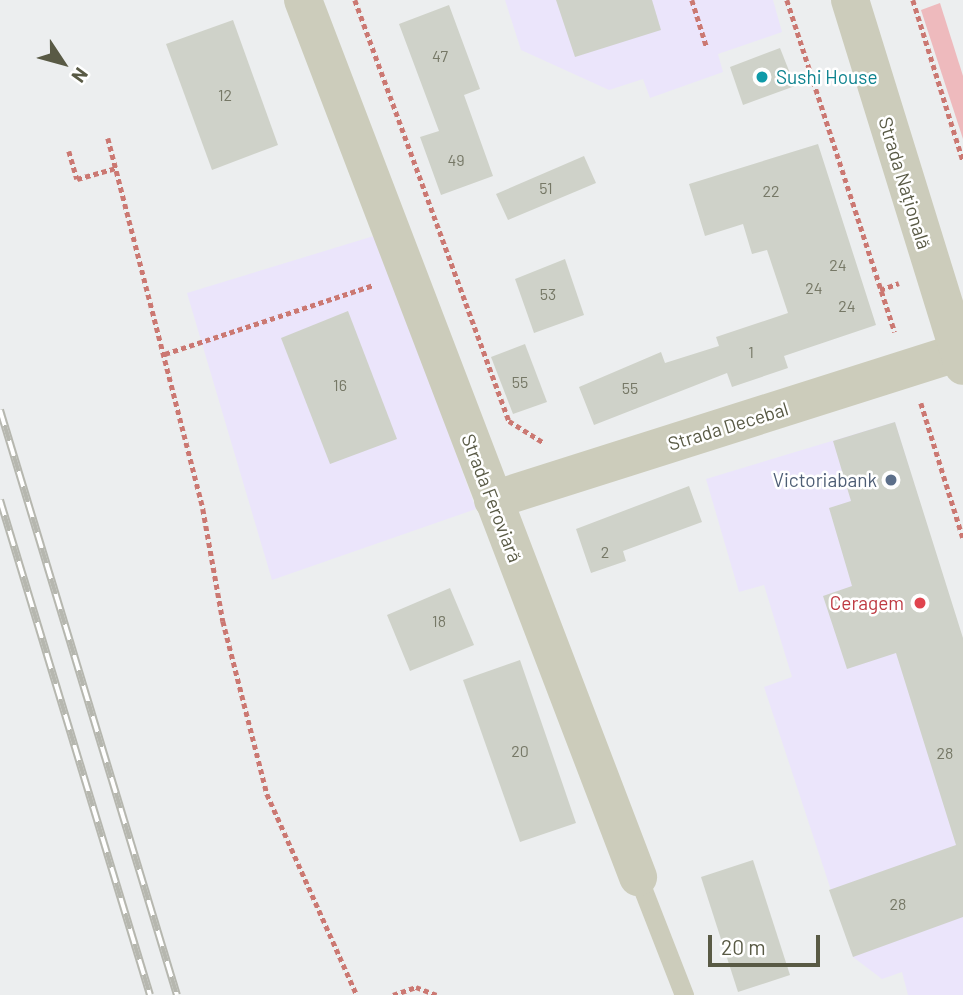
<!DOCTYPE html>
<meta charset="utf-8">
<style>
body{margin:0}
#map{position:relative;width:963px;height:995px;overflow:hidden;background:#eceeef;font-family:Barlow,sans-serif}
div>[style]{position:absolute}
.commercial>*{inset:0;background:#ebe5fb}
.green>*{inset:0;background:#eebabd}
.building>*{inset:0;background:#cfd2c9}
.path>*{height:4.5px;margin-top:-2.25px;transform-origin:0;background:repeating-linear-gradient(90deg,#cb7872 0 5px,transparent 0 8.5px)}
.service>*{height:19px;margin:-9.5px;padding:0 9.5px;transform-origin:9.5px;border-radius:9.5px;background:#ccb}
.minor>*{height:38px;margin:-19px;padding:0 19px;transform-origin:19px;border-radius:19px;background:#ccb}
.tertiary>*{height:38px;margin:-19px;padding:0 19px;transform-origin:19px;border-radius:19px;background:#ccb}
.rail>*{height:8px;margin-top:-4px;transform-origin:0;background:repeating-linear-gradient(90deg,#fff 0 16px,#b6b7af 0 32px);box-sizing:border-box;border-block:2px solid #b6b7af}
.dots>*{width:19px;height:19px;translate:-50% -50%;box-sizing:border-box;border:4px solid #fff;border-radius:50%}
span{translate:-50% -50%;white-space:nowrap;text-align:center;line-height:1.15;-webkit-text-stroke:5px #fff;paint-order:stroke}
.number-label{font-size:16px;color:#767866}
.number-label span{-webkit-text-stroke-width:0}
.culture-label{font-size:19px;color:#0d838f}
.left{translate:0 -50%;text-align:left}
.street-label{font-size:19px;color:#595a45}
.service-label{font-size:19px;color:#4e5e75}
.right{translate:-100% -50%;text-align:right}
.health-label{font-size:19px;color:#be3a42}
.north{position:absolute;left:28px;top:28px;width:70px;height:70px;-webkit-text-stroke:5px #fff;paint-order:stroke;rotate:126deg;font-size:19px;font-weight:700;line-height:28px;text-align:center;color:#595a45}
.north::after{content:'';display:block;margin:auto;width:24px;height:32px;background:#595a45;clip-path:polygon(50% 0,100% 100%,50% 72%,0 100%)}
.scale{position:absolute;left:708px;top:935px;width:112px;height:32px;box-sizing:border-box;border:4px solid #595a45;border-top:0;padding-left:9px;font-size:21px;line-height:24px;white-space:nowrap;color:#595a45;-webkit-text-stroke:5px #fff;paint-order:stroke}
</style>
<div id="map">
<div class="commercial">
<i style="clip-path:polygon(505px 0,773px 0,782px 32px,718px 54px,723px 72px,650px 98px,643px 79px,609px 90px,521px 50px)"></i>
<i style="clip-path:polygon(377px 235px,476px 509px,272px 580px,187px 293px)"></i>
<i style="clip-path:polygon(895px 422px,963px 641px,963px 995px,908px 995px,902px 972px,882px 979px,853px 957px,764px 687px,792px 677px,764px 585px,739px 592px,706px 479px)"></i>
</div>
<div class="green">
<i style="clip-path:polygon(940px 3px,963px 76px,963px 139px,921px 10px)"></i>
</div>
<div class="building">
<i style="clip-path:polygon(556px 0,652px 0,661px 30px,575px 57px)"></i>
<i style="clip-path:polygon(449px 5px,480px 89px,464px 95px,493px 176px,441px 195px,420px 137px,439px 131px,399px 24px)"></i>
<i style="clip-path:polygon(233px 20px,278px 145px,212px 170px,166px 44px)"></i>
<i style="clip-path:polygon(780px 48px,795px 86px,743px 105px,730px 67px)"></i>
<i style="clip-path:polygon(818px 144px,876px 325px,784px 356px,788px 368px,732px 387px,727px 373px,594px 425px,579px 387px,661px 352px,665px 363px,719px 346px,716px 337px,788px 313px,767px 250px,752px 254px,743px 224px,705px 236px,689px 184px)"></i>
<i style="clip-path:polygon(584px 156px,596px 183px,508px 220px,496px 194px)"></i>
<i style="clip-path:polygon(565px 259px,584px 315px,534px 333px,515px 279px)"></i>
<i style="clip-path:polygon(348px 311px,397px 439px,330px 464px,281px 338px)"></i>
<i style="clip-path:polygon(525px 344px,547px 402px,513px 414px,491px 357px)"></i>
<i style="clip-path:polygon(895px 422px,963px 638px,963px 917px,853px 957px,829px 890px,956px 845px,896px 653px,847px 669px,823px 596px,852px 586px,829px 508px,851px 501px,833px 441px)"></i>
<i style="clip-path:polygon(689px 486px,702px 522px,623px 551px,626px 561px,591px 573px,576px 529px)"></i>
<i style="clip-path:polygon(450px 588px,474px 645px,410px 671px,387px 615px)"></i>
<i style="clip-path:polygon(520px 660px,576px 823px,520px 842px,463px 680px)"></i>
<i style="clip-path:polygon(753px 860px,790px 975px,738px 992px,701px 877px)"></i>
</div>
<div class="path">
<i style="left:355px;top:0;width:448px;rotate:69.9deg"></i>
<i style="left:509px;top:421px;width:40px;rotate:32deg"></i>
<i style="left:692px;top:0;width:50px;rotate:72.6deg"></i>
<i style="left:787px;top:0;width:349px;rotate:72deg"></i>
<i style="left:913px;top:0;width:169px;rotate:72.7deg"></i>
<i style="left:108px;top:138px;width:383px;rotate:75.6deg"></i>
<i style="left:203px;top:509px;width:114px;rotate:79.9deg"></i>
<i style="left:223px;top:621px;width:179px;rotate:75.7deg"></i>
<i style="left:267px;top:794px;width:220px;rotate:65.9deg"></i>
<i style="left:69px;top:151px;width:29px;rotate:74deg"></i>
<i style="left:77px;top:179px;width:41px;rotate:-15.8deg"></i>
<i style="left:880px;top:290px;width:20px;rotate:-20deg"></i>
<i style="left:165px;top:354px;width:220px;rotate:-18.3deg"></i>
<i style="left:921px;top:403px;width:141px;rotate:72.7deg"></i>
<i style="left:393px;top:995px;width:24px;rotate:-19deg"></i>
<i style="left:416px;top:987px;width:22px;rotate:21deg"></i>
</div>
<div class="service">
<i style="left:638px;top:877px;width:127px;rotate:68.7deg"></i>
</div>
<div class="minor">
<i style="left:303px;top:0;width:939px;rotate:69.09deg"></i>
<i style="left:493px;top:500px;width:493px;rotate:-17.6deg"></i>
</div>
<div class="tertiary">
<i style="left:850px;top:0;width:383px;rotate:72.8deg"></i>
</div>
<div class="rail">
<i style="left:0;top:410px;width:611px;rotate:73.17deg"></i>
<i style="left:0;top:500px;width:517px;rotate:73.14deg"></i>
</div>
<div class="dots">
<i style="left:762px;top:77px;background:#0f9aa8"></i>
<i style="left:891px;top:480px;background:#5c6f8a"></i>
<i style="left:920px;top:603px;background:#e0444e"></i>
</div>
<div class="number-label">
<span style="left:440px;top:56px">47</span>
<span style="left:225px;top:95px">12</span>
<span style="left:456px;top:160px">49</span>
<span style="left:546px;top:188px">51</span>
<span style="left:771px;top:191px">22</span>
<span style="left:838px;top:265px">24</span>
<span style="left:814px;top:288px">24</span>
<span style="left:548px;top:294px">53</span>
<span style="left:847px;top:306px">24</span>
<span style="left:751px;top:352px">1</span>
<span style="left:520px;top:382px">55</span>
<span style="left:340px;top:385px">16</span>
<span style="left:630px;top:388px">55</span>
<span style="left:605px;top:552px">2</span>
<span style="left:439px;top:621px">18</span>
<span style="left:520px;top:751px">20</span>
<span style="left:945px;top:753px">28</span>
<span style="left:898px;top:904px">28</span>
</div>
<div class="culture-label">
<span class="left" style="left:776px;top:77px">Sushi House</span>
</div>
<div class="street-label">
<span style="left:905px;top:183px;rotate:73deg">Strada Națională</span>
<span style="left:728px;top:426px;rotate:-17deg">Strada Decebal</span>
<span style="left:492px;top:498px;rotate:69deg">Strada Feroviară</span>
</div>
<div class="service-label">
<span class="right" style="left:877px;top:480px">Victoriabank</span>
</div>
<div class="health-label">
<span class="right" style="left:904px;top:603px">Ceragem</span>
</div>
<div class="north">N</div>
<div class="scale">20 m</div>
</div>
